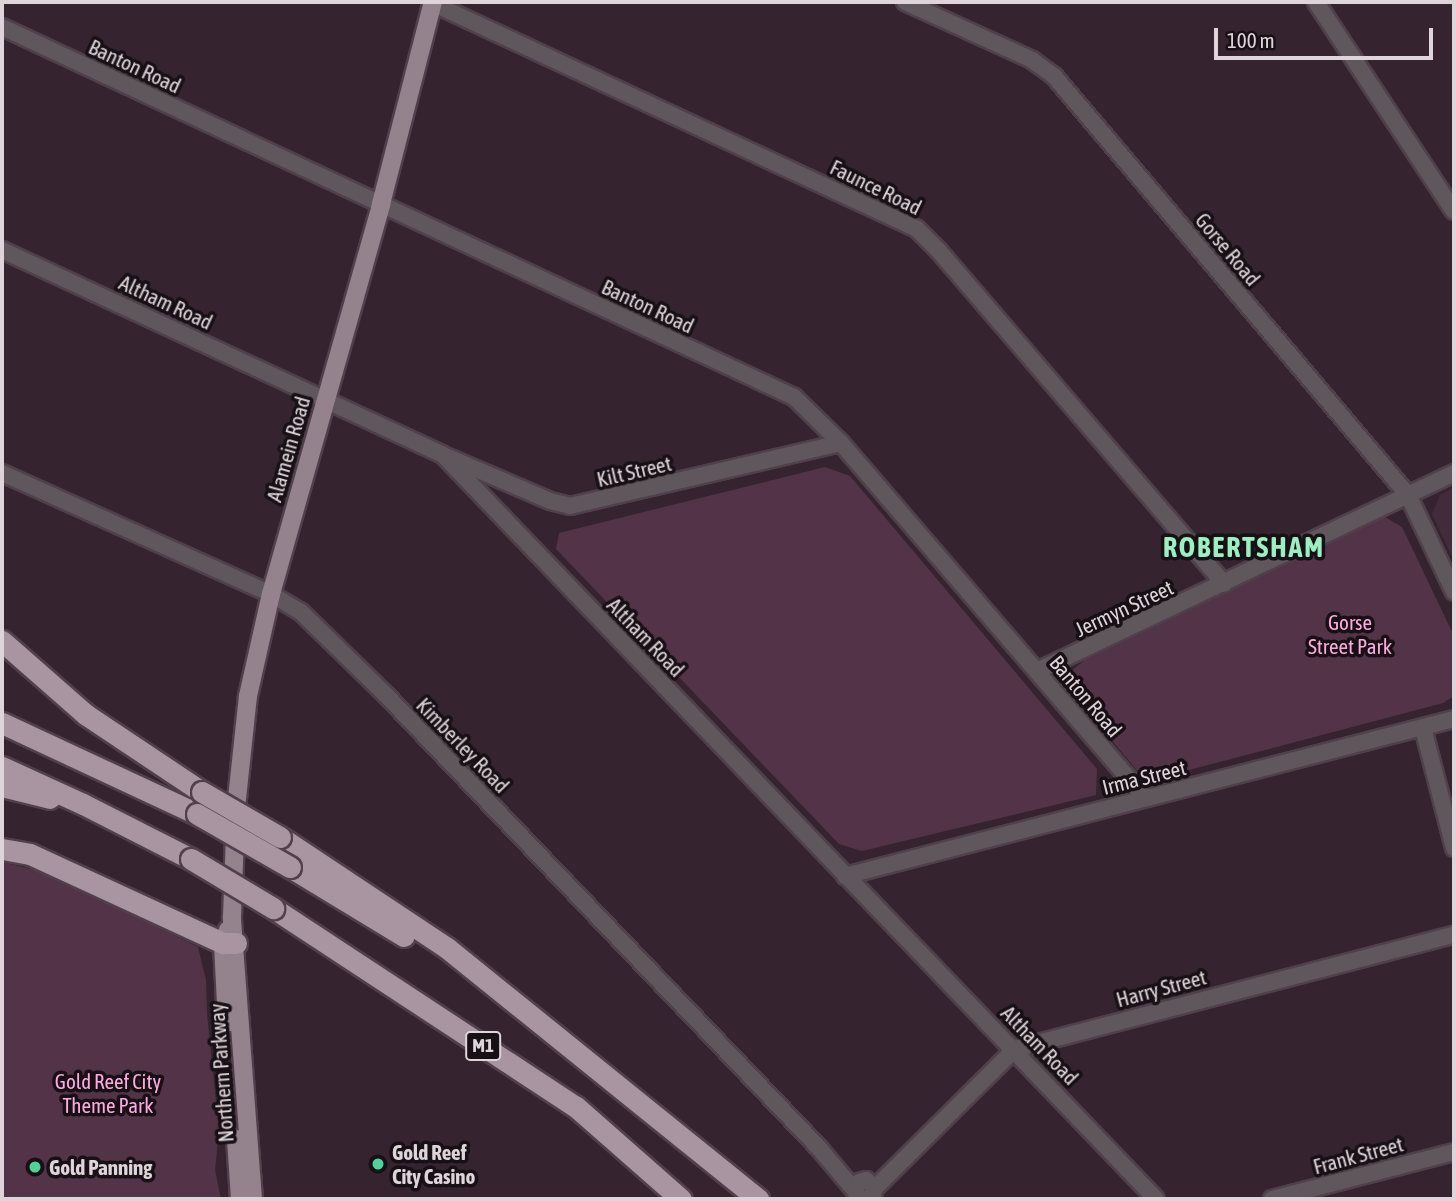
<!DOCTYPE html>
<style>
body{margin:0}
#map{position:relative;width:1456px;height:1201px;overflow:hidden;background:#35242f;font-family:"Asap Condensed",sans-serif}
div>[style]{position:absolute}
.built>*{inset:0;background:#422b3a}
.green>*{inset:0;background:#533348}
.roads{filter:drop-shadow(2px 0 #50404b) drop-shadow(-2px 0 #50404b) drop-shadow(0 2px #50404b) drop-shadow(0 -2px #50404b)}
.minor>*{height:16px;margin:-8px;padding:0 8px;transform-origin:8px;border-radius:8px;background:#60575c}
.major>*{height:18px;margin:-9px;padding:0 9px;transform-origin:9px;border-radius:9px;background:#94838d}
.highway>*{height:21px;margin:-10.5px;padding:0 10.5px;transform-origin:10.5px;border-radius:10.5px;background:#a994a1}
.bridges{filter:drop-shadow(2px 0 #50404b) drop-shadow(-2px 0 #50404b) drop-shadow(0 2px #50404b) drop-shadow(0 -2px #50404b)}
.highway-bridge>*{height:21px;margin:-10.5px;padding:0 10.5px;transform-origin:10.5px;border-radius:10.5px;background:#a994a1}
.dots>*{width:19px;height:19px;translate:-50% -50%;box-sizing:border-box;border:4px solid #171015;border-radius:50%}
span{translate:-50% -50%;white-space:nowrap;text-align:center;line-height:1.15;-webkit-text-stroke:7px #171015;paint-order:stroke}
.shield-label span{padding:2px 5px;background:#171015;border:2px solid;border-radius:5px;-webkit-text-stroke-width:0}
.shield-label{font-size:19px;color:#e0d4db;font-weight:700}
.street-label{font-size:21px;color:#e0d4db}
.park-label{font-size:21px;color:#ffabe1}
.poi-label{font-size:21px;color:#e0d4db;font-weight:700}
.left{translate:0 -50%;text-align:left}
.district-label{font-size:28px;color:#9ceec3;font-weight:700;letter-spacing:2px}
.frame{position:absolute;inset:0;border:4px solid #e0d4db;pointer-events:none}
.scale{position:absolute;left:1214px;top:28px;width:219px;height:32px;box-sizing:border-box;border:4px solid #e0d4db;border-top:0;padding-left:9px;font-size:21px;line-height:24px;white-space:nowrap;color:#e0d4db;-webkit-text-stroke:5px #171015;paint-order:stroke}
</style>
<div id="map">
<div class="built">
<i style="clip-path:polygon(1454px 488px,1454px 561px,1432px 514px,1440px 495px)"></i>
</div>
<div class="green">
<i style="clip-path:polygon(825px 467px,850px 476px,1097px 769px,1096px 795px,862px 851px,839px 844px,556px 549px,559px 533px)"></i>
<i style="clip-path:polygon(1385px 517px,1402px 527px,1454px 636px,1454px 696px,1443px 703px,1155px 779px,1139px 773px,1066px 685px,1071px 671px,1085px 660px)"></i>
<i style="clip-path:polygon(2px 862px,47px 873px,198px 947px,206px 980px,207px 1014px,219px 1131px,215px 1170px,221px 1199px,2px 1199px)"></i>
</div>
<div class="roads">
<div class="minor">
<i style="left:430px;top:2px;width:537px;rotate:24.99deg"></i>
<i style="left:917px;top:229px;width:31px;rotate:45deg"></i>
<i style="left:939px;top:251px;width:438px;rotate:49.4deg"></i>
<i style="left:905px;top:2px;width:140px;rotate:24.5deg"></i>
<i style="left:1032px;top:60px;width:27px;rotate:36deg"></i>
<i style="left:1054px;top:76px;width:549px;rotate:49.81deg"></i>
<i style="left:1408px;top:495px;width:107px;rotate:64.6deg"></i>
<i style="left:1316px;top:2px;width:250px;rotate:56.6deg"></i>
<i style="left:2px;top:27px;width:874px;rotate:25.04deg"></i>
<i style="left:794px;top:397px;width:66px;rotate:44.4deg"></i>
<i style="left:841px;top:443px;width:467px;rotate:49.4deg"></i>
<i style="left:2px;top:250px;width:486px;rotate:24.9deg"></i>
<i style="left:443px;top:455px;width:1030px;rotate:46.22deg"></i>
<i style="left:448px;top:457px;width:111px;rotate:23.3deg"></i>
<i style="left:550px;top:501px;width:21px;rotate:14deg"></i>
<i style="left:570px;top:506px;width:278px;rotate:-13.1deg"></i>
<i style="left:2px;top:473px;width:295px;rotate:24.2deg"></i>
<i style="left:271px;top:594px;width:35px;rotate:31deg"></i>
<i style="left:301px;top:612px;width:119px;rotate:44.3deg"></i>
<i style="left:386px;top:695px;width:627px;rotate:46.29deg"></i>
<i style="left:819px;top:1148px;width:56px;rotate:50.1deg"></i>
<i style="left:1037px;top:671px;width:462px;rotate:-25.4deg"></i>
<i style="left:1423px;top:728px;width:124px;rotate:75.5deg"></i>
<i style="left:845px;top:876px;width:629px;rotate:-14.46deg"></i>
<i style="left:875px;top:1188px;width:197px;rotate:-44.8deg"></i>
<i style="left:1015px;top:1049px;width:454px;rotate:-14.6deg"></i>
<i style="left:864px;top:1199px;width:8px;rotate:-157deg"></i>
<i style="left:857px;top:1196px;width:9px;rotate:-103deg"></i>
<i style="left:855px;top:1187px;width:6px;rotate:-51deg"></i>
<i style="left:859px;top:1182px;width:7px;rotate:-16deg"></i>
<i style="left:866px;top:1180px;width:12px;rotate:42deg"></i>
<i style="left:875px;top:1188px;width:7px;rotate:106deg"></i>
<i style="left:873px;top:1195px;width:7px;rotate:146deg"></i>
<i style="left:1272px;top:1199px;width:188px;rotate:-14.5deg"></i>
</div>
<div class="major">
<i style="left:227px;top:1023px;width:80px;rotate:-92.9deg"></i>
<i style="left:223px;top:943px;width:14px;rotate:-69deg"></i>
<i style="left:236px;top:1139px;width:60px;rotate:86.2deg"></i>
<i style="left:253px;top:1199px;width:283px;rotate:-94.3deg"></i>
<i style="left:232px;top:917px;width:109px;rotate:-87.9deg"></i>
<i style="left:236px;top:808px;width:113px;rotate:-83.9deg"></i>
<i style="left:248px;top:696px;width:105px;rotate:-77.3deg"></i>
<i style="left:271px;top:594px;width:405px;rotate:-74.2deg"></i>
<i style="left:381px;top:204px;width:209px;rotate:-75.6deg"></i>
</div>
<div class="highway">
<i style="left:2px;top:641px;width:111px;rotate:41.3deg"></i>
<i style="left:85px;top:714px;width:141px;rotate:33.7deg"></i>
<i style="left:2px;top:723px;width:215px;rotate:25deg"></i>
<i style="left:2px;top:767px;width:89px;rotate:24.6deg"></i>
<i style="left:83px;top:804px;width:121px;rotate:27deg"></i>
<i style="left:2px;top:786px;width:49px;rotate:14deg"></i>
<i style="left:280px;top:837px;width:201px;rotate:33.6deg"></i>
<i style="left:447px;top:948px;width:400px;rotate:38.9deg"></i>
<i style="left:2px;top:849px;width:28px;rotate:10deg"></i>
<i style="left:30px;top:854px;width:213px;rotate:24.8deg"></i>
<i style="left:223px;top:943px;width:13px"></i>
<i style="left:290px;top:867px;width:133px;rotate:31.2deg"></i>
<i style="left:273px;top:908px;width:361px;rotate:33.3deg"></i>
<i style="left:575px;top:1106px;width:141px;rotate:41.3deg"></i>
</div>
</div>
<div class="bridges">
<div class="highway-bridge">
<i style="left:202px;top:792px;width:90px;rotate:30deg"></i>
<i style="left:197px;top:814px;width:107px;rotate:29.7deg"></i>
<i style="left:191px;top:859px;width:96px;rotate:30.9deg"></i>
</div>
</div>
<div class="dots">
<i style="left:378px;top:1164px;background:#4fd399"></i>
<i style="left:35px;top:1167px;background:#4fd399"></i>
</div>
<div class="shield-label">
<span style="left:483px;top:1046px">M1</span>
</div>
<div class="street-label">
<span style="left:135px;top:66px;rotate:25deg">Banton Road</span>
<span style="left:876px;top:187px;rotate:26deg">Faunce Road</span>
<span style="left:1228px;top:249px;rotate:50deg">Gorse Road</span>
<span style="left:166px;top:302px;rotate:25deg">Altham Road</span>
<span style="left:648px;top:306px;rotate:25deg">Banton Road</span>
<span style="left:288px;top:449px;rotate:-74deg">Alamein Road</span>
<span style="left:634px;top:471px;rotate:-13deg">Kilt Street</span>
<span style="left:1124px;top:608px;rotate:-25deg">Jermyn Street</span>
<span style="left:646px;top:637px;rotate:46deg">Altham Road</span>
<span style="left:1086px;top:696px;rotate:50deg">Banton Road</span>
<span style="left:463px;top:745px;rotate:46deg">Kimberley Road</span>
<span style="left:1144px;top:777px;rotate:-14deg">Irma Street</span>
<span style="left:1161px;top:988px;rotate:-15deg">Harry Street</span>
<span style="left:1040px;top:1045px;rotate:46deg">Altham Road</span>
<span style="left:221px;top:1073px;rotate:-94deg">Northern Parkway</span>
<span style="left:1358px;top:1155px;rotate:-15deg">Frank Street</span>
</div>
<div class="park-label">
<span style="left:1350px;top:634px">Gorse<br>Street Park</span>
<span style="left:108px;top:1093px">Gold Reef City<br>Theme Park</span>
</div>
<div class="poi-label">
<span class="left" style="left:392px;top:1164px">Gold Reef<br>City Casino</span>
<span class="left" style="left:49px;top:1167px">Gold Panning</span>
</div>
<div class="district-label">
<span style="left:1244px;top:547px">ROBERTSHAM</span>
</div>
<div class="frame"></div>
<div class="scale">100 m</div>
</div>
